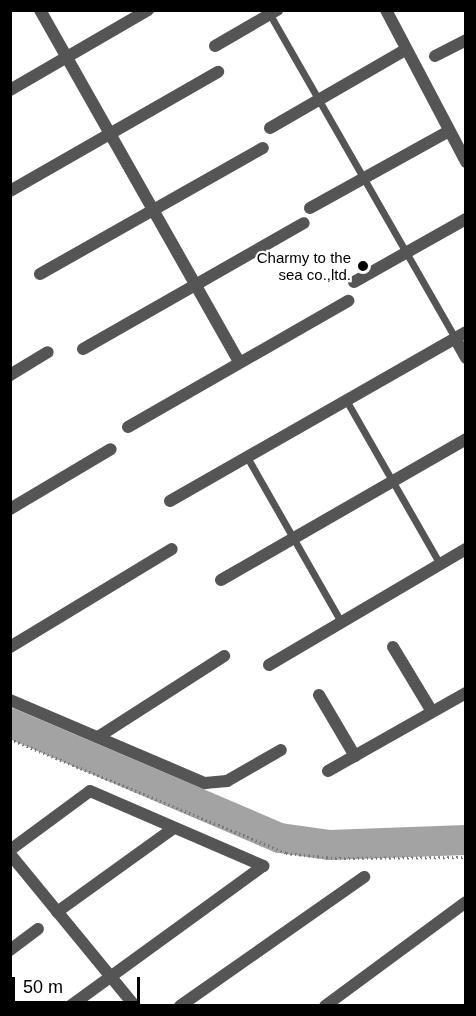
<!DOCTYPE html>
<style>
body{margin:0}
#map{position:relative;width:476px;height:1016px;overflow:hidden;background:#fff;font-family:Helvetica,sans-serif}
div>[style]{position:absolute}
.river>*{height:30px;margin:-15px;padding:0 15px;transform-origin:15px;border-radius:15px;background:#a3a3a3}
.path>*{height:3px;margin-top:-1.5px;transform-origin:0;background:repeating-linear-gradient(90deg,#777 0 1.5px,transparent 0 4.5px)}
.service>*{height:7px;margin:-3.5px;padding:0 3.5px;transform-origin:3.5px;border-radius:3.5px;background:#555}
.minor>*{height:12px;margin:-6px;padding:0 6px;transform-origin:6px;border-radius:6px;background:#555}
.dots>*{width:16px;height:16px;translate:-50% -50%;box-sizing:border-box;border:3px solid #fff;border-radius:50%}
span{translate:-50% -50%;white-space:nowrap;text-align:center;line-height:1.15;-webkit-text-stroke:4.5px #fff;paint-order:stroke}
.poi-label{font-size:15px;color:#000}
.right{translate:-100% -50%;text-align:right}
.frame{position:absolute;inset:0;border:12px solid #000;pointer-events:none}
.scale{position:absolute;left:12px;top:977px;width:128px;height:27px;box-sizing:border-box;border:3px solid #000;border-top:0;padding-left:8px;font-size:18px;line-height:21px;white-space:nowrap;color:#000;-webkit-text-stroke:4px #fff;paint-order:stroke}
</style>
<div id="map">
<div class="river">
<i style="left:10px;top:723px;width:293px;rotate:23.1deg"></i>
<i style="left:280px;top:838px;width:49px;rotate:8.1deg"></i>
<i style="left:329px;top:845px;width:137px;rotate:-2.1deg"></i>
</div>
<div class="path">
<i style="left:10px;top:739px;width:299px;rotate:22.4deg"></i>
<i style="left:286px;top:853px;width:49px;rotate:5.8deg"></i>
<i style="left:335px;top:858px;width:131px;rotate:-0.4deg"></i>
</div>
<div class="service">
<i style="left:269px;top:13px;width:374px;rotate:60.2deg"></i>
<i style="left:346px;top:400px;width:189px;rotate:60.2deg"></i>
<i style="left:247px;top:457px;width:190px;rotate:60.3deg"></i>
</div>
<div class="minor">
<i style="left:40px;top:10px;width:404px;rotate:60.5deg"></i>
<i style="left:386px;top:10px;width:172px;rotate:62.2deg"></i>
<i style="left:215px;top:46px;width:72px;rotate:-30.1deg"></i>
<i style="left:435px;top:56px;width:35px;rotate:-27deg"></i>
<i style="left:10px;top:90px;width:160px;rotate:-30.1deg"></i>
<i style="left:270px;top:128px;width:156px;rotate:-30deg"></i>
<i style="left:10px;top:191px;width:240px;rotate:-29.8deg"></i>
<i style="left:310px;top:208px;width:159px;rotate:-29deg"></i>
<i style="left:40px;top:274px;width:256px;rotate:-29.5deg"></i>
<i style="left:354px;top:282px;width:129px;rotate:-29.4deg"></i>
<i style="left:455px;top:338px;width:23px;rotate:61deg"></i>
<i style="left:83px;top:349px;width:254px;rotate:-29.7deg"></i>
<i style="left:10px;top:375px;width:44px;rotate:-31.2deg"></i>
<i style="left:128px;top:427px;width:254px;rotate:-29.8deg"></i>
<i style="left:170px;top:501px;width:341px;rotate:-29.7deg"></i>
<i style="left:10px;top:509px;width:117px;rotate:-30.7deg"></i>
<i style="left:221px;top:580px;width:283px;rotate:-29.9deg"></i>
<i style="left:10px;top:647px;width:189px;rotate:-31.2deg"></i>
<i style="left:393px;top:647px;width:74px;rotate:58.9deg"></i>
<i style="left:269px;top:665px;width:229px;rotate:-30.5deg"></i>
<i style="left:319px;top:695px;width:71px;rotate:59.5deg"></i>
<i style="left:10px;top:700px;width:212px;rotate:23.1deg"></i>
<i style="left:205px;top:783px;width:22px;rotate:-5deg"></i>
<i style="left:227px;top:781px;width:62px;rotate:-29.9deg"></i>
<i style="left:98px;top:737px;width:150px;rotate:-32.7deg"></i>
<i style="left:328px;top:771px;width:159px;rotate:-29.5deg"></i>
<i style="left:10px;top:850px;width:99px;rotate:-36.4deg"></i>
<i style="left:90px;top:791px;width:189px;rotate:23.4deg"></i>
<i style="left:263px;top:866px;width:238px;rotate:144deg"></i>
<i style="left:10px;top:854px;width:197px;rotate:50.6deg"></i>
<i style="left:57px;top:912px;width:144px;rotate:-35.7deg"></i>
<i style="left:10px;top:950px;width:35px;rotate:-37deg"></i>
<i style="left:180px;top:1006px;width:225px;rotate:-35deg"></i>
<i style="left:325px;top:1006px;width:175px;rotate:-36.4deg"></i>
</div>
<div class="dots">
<i style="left:363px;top:266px;background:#000"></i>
</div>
<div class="poi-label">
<span class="right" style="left:351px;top:266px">Charmy to the<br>sea co.,ltd.</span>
</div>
<div class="frame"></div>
<div class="scale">50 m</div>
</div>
